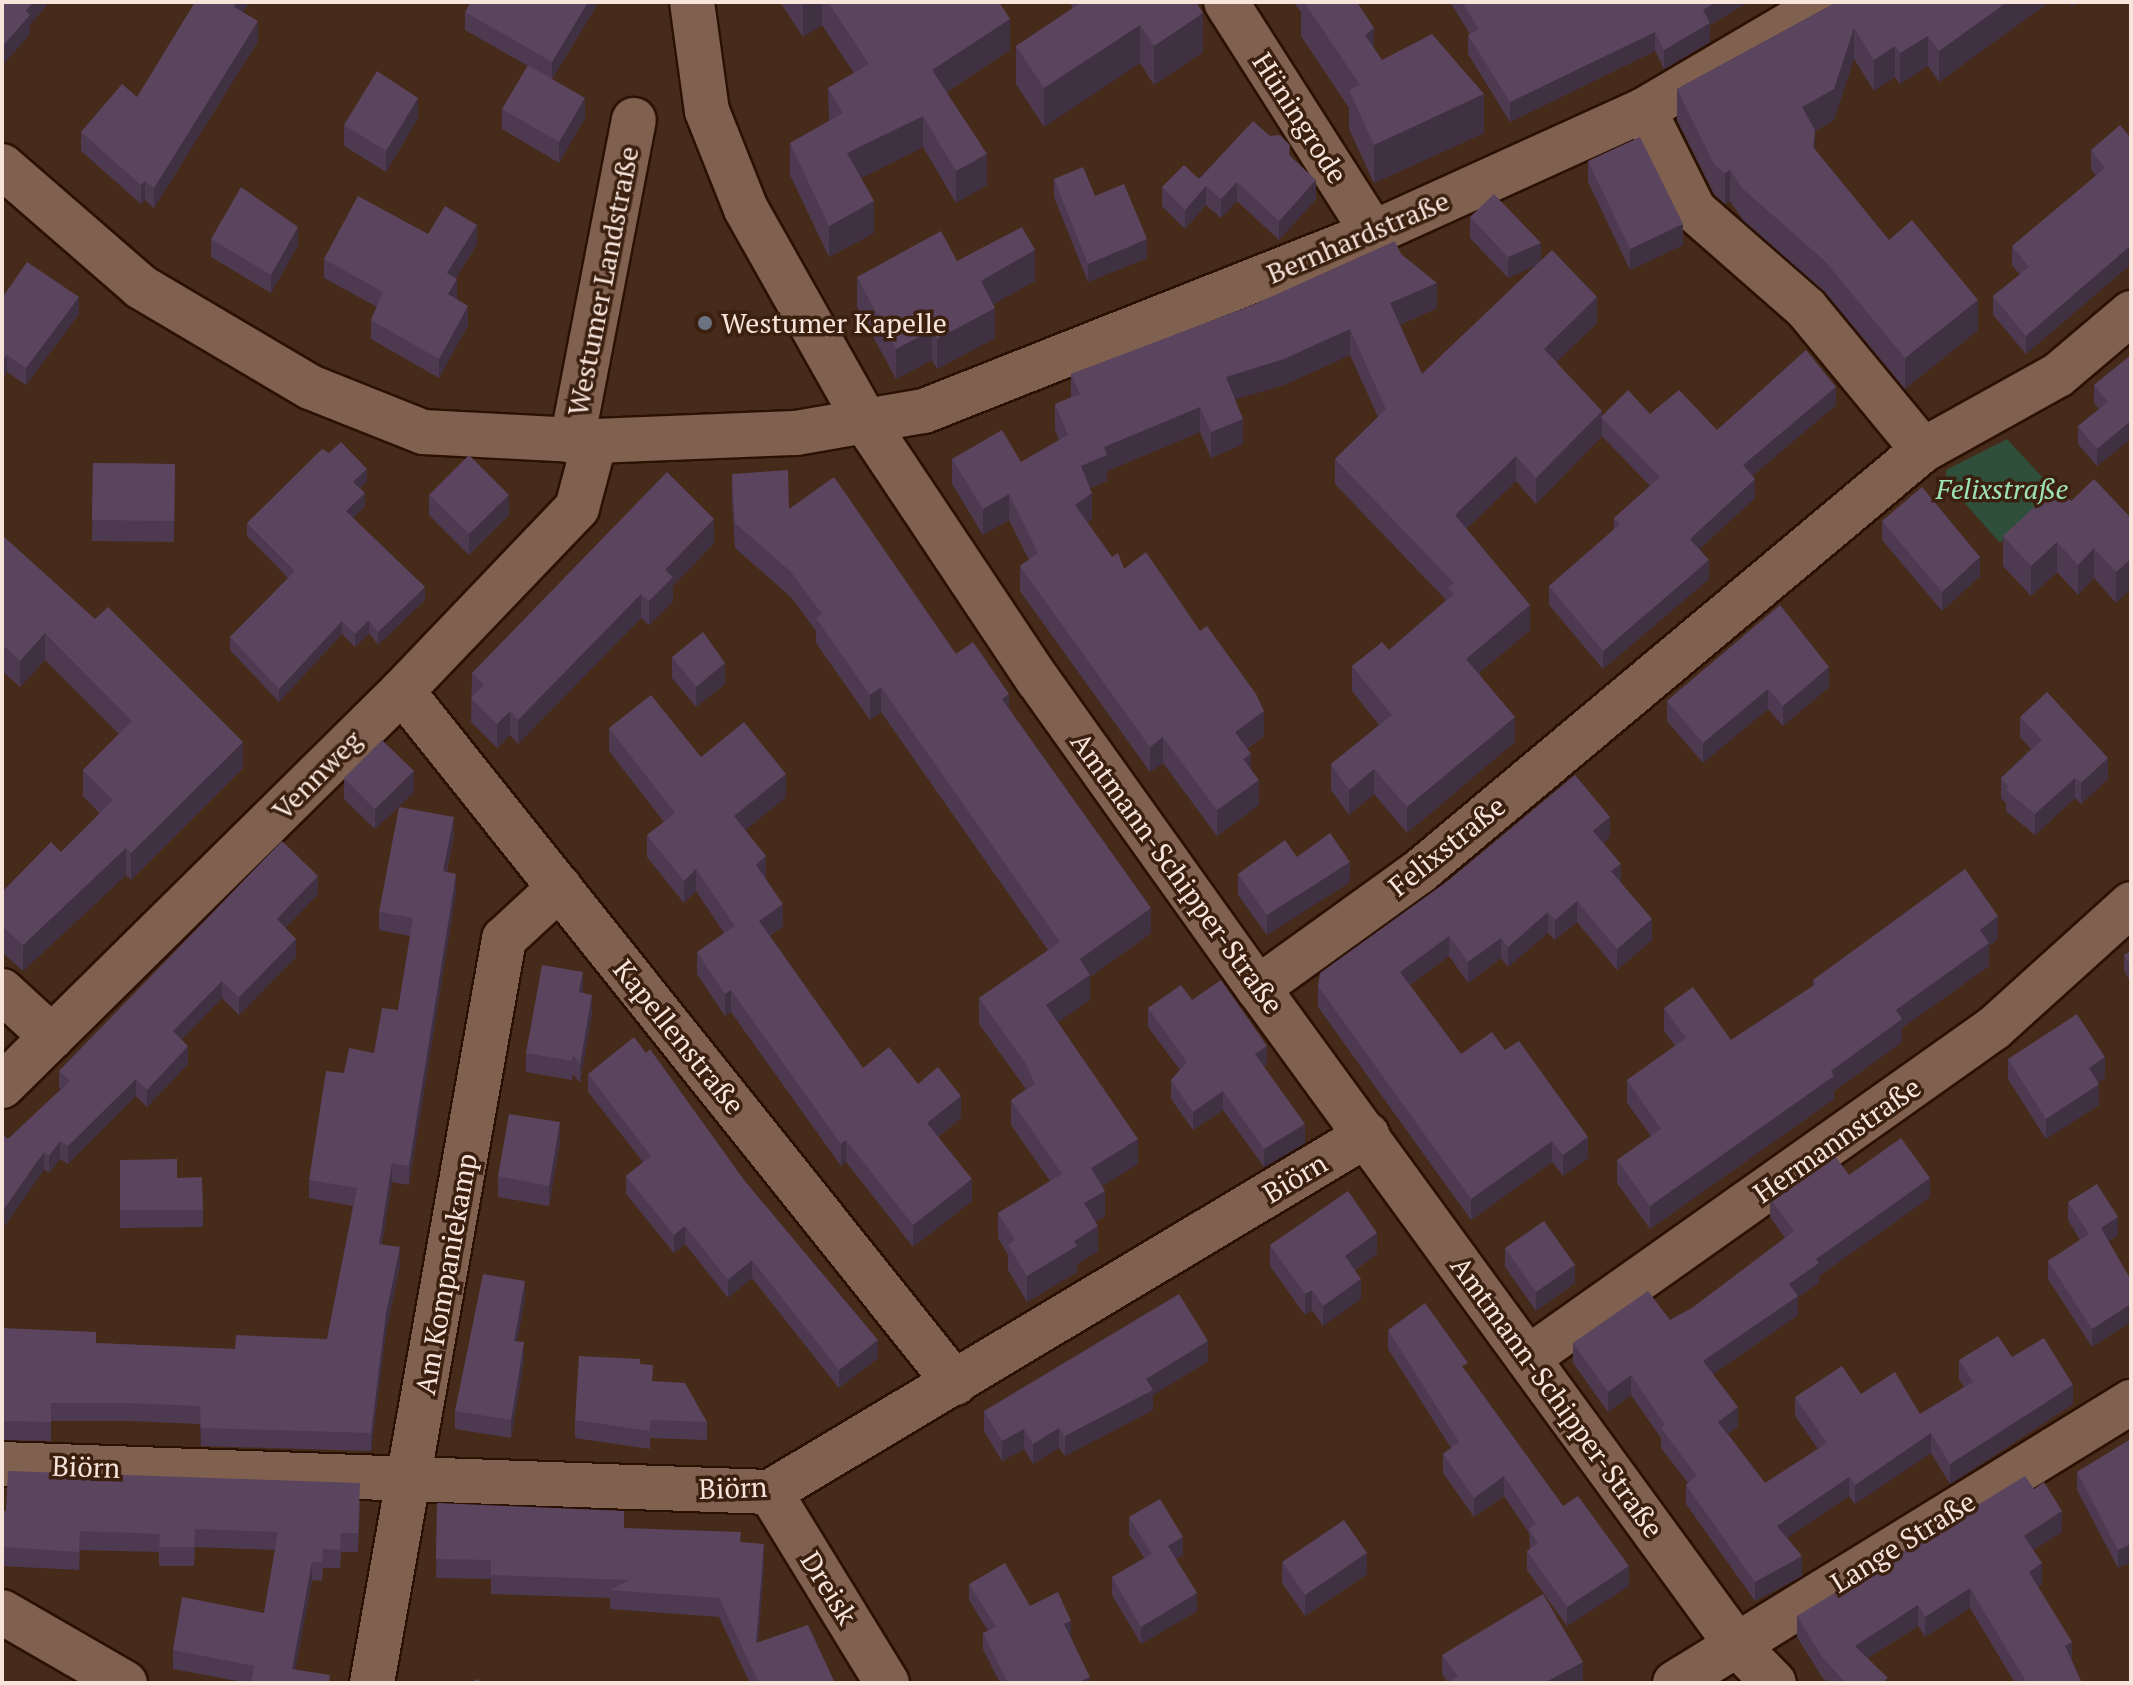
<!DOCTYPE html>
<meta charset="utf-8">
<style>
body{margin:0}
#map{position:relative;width:2133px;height:1685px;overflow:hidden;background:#462a1a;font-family:"PT Serif",serif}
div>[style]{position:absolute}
.green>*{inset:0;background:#2f4f3b}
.roads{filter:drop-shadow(2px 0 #2b1103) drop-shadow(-2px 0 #2b1103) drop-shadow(0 2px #2b1103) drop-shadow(0 -2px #2b1103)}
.minor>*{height:44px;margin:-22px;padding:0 22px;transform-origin:22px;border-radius:22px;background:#80604f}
.wall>*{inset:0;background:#4d3a51}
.shaded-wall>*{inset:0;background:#3f3042}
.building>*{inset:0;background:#5a445e}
.dots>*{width:22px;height:22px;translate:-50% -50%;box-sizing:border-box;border:4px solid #3b2010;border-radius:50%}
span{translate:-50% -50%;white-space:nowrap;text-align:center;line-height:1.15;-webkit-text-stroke:7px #3b2010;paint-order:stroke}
.street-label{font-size:28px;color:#f7e4db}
.poi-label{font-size:28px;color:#f7e4db}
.left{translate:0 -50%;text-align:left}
.park-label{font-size:28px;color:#9de1b6;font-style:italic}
.frame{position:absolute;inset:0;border:4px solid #f7e4db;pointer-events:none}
</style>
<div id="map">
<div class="green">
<i style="clip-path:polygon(2007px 439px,2056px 492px,2000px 543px,1946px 482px,1946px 470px)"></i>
</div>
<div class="roads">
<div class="minor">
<i style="left:692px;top:2px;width:110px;rotate:82.2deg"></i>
<i style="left:707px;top:111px;width:105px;rotate:68.3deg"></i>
<i style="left:746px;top:209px;width:247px;rotate:60.6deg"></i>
<i style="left:867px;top:424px;width:308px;rotate:56.3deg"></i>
<i style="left:1038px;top:680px;width:379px;rotate:54.5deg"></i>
<i style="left:1258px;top:988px;width:812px;rotate:53.92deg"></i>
<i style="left:1736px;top:1644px;width:54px;rotate:45.7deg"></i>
<i style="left:1226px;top:2px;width:274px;rotate:57.5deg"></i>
<i style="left:1644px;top:110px;width:112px;rotate:63.4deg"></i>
<i style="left:1694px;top:210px;width:149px;rotate:41.2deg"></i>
<i style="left:1806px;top:308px;width:184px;rotate:50.5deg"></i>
<i style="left:2px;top:166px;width:184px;rotate:41deg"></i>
<i style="left:141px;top:287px;width:196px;rotate:30.6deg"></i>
<i style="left:310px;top:387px;width:122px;rotate:21.7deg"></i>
<i style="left:423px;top:432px;width:172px;rotate:3deg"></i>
<i style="left:595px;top:441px;width:201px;rotate:-2.3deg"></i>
<i style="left:796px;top:433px;width:130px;rotate:-9.8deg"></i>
<i style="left:924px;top:411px;width:483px;rotate:-21.6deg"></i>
<i style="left:1373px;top:233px;width:298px;rotate:-24.4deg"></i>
<i style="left:1644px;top:110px;width:212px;rotate:-30.5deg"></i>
<i style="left:572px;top:441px;width:327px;rotate:-79.1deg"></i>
<i style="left:402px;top:691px;width:886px;rotate:51.37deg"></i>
<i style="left:1258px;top:988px;width:198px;rotate:-35.8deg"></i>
<i style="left:1419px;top:872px;width:657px;rotate:-39.94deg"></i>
<i style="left:1923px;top:450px;width:154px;rotate:-29.1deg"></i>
<i style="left:2058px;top:375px;width:96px;rotate:-40.3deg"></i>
<i style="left:2px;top:991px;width:68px;rotate:42.6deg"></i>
<i style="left:2px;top:1086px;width:562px;rotate:-44.64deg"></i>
<i style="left:402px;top:691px;width:253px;rotate:-46.3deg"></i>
<i style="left:577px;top:508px;width:69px;rotate:-75deg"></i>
<i style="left:1528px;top:1358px;width:571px;rotate:-35.3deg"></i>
<i style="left:1994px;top:1028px;width:185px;rotate:-42.1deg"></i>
<i style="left:2px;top:1464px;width:769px;rotate:2.09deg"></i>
<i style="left:770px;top:1492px;width:696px;rotate:-30.88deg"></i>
<i style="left:770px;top:1492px;width:224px;rotate:58.5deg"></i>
<i style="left:2px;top:1612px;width:142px;rotate:30deg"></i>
<i style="left:372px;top:1683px;width:756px;rotate:-79.94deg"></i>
<i style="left:504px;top:939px;width:76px;rotate:-42.9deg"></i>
<i style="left:1675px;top:1683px;width:536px;rotate:-31.64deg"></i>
</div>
</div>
<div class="wall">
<i style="clip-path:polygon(248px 2px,248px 4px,243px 12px,258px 41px,154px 208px,145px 200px,141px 204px,81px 151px,81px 132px,137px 97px)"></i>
<i style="clip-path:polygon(599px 2px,552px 79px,585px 118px,559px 163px,502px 129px,502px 109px,528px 66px,465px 30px,465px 12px)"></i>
<i style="clip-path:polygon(780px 2px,999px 2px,1010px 50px,947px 92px,987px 185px,956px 203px,923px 147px,861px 178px,874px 233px,829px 257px,790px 175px,790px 143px,829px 121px,828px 88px,854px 73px,822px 25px,803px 37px)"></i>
<i style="clip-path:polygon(1069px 2px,1196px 2px,1203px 52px,1154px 85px,1140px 63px,1044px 127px,1016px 84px,1016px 46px,1073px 8px)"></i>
<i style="clip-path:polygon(1293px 2px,1357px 2px,1374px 48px,1382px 60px,1484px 133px,1374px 183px,1349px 129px,1349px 108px,1301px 36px,1301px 12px)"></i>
<i style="clip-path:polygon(1450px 2px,1748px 2px,1710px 25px,1710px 42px,1664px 69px,1655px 51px,1510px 122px,1468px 54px,1468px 35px,1470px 34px)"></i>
<i style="clip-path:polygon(1837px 2px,2049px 2px,1939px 82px,1928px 66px,1900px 84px,1895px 77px,1874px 91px,1854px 59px,1834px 120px,1815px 131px,1815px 150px,1889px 240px,1978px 330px,1905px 389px,1825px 292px,1743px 220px,1730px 201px,1725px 204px,1714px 194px,1677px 120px,1677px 89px)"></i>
<i style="clip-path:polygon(418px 118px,386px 172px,344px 146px,344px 125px)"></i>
<i style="clip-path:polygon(2131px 138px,2131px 264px,2026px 354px,1993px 315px,1993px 296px,2020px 275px,2012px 265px,2012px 246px,2096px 176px,2091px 169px,2091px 150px)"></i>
<i style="clip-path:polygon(1290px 155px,1316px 199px,1279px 240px,1237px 201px,1221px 218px,1206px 205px,1185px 229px,1162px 206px,1162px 187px)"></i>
<i style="clip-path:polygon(1588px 161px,1683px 245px,1630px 270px,1588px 182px)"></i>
<i style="clip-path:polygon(1054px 179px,1095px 196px,1147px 258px,1088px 282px,1054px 197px)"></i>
<i style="clip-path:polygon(1470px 217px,1541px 261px,1597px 323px,1556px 362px,1602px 416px,1650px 414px,1717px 430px,1836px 405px,1752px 476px,1755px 498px,1699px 549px,1709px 579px,1603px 669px,1549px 605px,1549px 586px,1614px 530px,1614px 518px,1650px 486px,1602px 436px,1536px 504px,1516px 481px,1466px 529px,1530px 630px,1479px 673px,1515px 742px,1407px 833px,1374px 794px,1349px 815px,1331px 790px,1331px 764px,1379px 725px,1352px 691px,1352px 666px,1389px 650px,1446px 600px,1335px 484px,1335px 459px,1378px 417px,1350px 355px,1284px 385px,1235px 399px,1243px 444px,1211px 458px,1200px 432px,1107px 471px,1107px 481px,1090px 488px,1092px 519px,1087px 522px,1112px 557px,1124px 569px,1264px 736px,1247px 749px,1259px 805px,1217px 836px,1163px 763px,1150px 772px,1020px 591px,1020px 566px,1029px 560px,1009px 520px,983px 535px,952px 484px,952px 459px,1021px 462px,1059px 440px,1055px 430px,1055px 404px,1071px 397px,1071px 374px,1401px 254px,1437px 308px,1400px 325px,1422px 374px,1536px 265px,1508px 278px,1470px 238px)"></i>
<i style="clip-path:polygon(428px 234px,477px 244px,456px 278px,457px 299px,468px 325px,439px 378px,371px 339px,371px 320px,377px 307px,324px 278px,324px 259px)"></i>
<i style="clip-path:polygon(211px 239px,298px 245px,271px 293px,211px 257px)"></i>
<i style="clip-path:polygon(957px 261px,1035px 281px,993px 304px,995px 338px,937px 369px,932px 360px,896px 379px,857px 307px,857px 277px)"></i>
<i style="clip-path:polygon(2px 298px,79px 314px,26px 385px,7px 372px,2px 379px)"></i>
<i style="clip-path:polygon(2131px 355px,2097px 466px,2078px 444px,2078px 426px,2099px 409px,2094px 403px,2094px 385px)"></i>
<i style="clip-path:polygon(93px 463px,175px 464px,174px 542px,92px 541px)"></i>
<i style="clip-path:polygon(732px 474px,789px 509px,956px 654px,1009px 708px,1151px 933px,1090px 977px,1090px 1000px,1058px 1022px,1138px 1164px,1102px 1186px,1105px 1216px,1095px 1222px,1098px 1251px,1077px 1264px,1077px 1272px,1027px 1302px,1008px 1270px,1008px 1255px,998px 1238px,998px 1213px,1050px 1181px,1011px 1125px,1011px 1100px,1026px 1089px,979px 1024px,979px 998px,1048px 950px,881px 712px,870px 720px,816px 643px,816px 631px,791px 597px,735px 548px,732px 499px)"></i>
<i style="clip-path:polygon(367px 482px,360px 488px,365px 506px,353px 518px,425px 600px,378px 645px,369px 633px,355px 647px,342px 634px,279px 702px,230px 650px,230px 637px,288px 578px,247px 536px,247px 523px)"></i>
<i style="clip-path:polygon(429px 495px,509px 515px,469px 555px,429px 515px)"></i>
<i style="clip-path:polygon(2071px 501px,2131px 518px,2116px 603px,2094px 578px,2078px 595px,2057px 572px,2031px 596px,2003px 566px,2003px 536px)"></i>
<i style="clip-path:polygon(1882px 521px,1980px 576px,1942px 611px,1882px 540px)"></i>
<i style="clip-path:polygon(2px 535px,243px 768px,131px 880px,126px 875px,23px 971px,2px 952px,2px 888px,4px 890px,61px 852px,100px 814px,83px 796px,83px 770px,119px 734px,45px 660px,20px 687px,2px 671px)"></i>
<i style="clip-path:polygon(714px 543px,673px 586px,673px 601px,649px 625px,641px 618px,518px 744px,510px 735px,497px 748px,471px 722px,472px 673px)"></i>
<i style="clip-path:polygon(1780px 605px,1829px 687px,1783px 726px,1768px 709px,1703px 763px,1667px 721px,1667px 701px)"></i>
<i style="clip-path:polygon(672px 657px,725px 684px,696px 707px,672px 678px)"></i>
<i style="clip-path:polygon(2020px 717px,2108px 779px,2081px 804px,2075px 798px,2035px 835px,2006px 811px,2006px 803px,2001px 798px,2001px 778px,2031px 749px,2020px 737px)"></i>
<i style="clip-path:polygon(609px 728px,701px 757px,786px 797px,745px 830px,766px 879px,783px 926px,770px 936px,863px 1068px,918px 1084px,961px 1118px,938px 1137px,972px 1201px,913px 1247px,846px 1162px,841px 1166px,731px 1012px,725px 1016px,697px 974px,697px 952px,724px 933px,696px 891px,684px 903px,647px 857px,647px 835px,664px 822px,609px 751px)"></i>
<i style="clip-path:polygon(344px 778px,414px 792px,375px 829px,344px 799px)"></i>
<i style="clip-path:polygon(454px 835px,447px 872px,456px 892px,409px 1185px,392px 1182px,382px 1244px,400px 1266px,386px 1332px,371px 1451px,201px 1446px,200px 1424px,128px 1421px,51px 1421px,51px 1441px,2px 1440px,2px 1328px,96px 1343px,235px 1349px,327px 1339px,353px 1206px,309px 1198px,309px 1180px,344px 1073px,374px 1053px,398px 1010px,410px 936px,379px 930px,379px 912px)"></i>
<i style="clip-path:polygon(1610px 837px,1603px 843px,1621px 882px,1652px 940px,1617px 970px,1577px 922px,1555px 940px,1548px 933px,1508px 967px,1501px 958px,1468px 983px,1449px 956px,1410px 985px,1461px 1054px,1505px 1050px,1588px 1158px,1563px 1176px,1552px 1162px,1471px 1220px,1318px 1007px,1318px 986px)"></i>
<i style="clip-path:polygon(1297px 857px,1350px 882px,1267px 935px,1238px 895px,1238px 874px)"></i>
<i style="clip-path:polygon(318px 894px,285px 928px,296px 957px,239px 1015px,222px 998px,181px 1040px,188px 1064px,147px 1107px,136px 1096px,68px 1164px,60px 1159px,49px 1173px,8px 1139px,61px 1089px,59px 1088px,59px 1071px)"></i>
<i style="clip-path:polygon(1998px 939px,1989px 946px,1989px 966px,1902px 1028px,1902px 1042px,1834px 1091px,1834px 1099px,1650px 1229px,1617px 1183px,1617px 1160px,1651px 1136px,1627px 1103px,1627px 1080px,1675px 1046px,1664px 1031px,1664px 1008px,1731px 1040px,1813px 986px,1813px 980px)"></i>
<i style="clip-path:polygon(2131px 951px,2131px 983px,2124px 971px,2124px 955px)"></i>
<i style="clip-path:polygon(582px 993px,592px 1014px,580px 1083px,573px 1074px,572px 1080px,526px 1072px,526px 1053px)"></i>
<i style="clip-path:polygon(1192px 1000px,1267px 1064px,1264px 1066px,1305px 1143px,1264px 1167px,1223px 1110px,1193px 1130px,1171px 1099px,1171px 1080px,1180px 1070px,1148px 1027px,1148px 1008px)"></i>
<i style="clip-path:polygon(2008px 1059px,2105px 1078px,2098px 1082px,2099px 1105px,2046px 1139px,2008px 1079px)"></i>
<i style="clip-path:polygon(588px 1074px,744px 1180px,878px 1358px,839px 1388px,752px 1278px,728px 1298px,685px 1244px,674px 1253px,626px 1194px,626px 1176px,643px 1162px,588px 1092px)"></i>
<i style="clip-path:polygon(560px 1143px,549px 1206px,498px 1197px,498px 1176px)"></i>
<i style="clip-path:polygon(120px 1160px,177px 1178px,203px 1210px,203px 1227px,120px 1228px)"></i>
<i style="clip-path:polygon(1849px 1175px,1930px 1197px,1819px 1276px,1819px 1283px,1798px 1297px,1798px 1315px,1713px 1374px,1738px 1426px,1728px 1434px,1765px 1483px,1818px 1449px,1795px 1416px,1795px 1397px,1861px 1394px,1920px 1414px,1964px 1387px,1959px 1380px,1959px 1360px,2012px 1357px,2073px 1404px,1950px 1484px,1931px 1453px,1855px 1504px,1849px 1496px,1787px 1538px,1802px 1576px,1755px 1601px,1686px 1504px,1686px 1485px,1688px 1483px,1661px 1448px,1661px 1438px,1631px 1395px,1608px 1412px,1573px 1363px,1573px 1343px,1670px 1320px,1692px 1308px,1785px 1238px,1770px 1217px,1770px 1198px)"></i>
<i style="clip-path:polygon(2068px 1202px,2118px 1235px,2109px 1241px,2092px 1347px,2048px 1279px,2048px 1261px,2080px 1240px,2068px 1220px)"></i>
<i style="clip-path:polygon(1270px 1245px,1377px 1254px,1355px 1270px,1361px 1299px,1323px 1326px,1312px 1310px,1305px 1315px,1270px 1266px)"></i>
<i style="clip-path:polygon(1505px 1248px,1575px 1283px,1536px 1311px,1505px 1267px)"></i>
<i style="clip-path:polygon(525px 1299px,517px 1341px,524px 1360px,511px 1438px,455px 1429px,455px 1411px)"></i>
<i style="clip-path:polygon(1388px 1330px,1468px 1374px,1563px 1506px,1629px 1586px,1567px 1626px,1527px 1570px,1527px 1551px,1530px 1549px,1529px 1533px,1504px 1496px,1474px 1517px,1443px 1473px,1443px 1454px,1451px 1448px,1388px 1349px)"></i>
<i style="clip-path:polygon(1208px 1361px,1153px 1395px,1153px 1410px,1065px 1456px,1059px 1448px,1033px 1464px,1024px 1449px,1002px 1461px,984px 1431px,984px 1411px)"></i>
<i style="clip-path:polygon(653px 1381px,707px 1422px,707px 1440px,650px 1438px,650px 1449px,575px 1438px,575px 1420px)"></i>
<i style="clip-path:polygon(2131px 1413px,2131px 1437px,2129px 1433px,2129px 1415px)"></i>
<i style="clip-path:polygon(2131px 1439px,2131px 1562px,2118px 1568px,2077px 1490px,2077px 1472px)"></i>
<i style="clip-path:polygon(360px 1502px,358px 1552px,341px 1552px,340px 1568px,323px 1568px,322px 1581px,312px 1580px,295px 1669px,330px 1683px,248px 1683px,173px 1669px,173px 1650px,264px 1613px,275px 1550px,195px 1547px,194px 1566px,159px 1566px,159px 1552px,80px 1550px,79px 1570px,2px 1566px,2px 1511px)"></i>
<i style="clip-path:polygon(437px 1503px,624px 1528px,741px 1542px,764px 1563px,758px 1643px,835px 1683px,750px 1683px,719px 1617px,610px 1609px,610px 1598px,491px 1594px,491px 1579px,436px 1578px)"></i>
<i style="clip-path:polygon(1129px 1517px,1183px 1555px,1176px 1559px,1197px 1611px,1141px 1644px,1112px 1595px,1112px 1577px,1144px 1558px,1129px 1534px)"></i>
<i style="clip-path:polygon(2062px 1532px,2033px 1550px,2042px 1584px,2038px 1587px,2082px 1683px,2015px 1683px,1970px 1608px,1925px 1637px,1918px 1626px,1868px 1658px,1888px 1683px,1828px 1683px,1822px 1677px,1797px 1637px,1797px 1616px)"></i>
<i style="clip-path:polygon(1282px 1562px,1367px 1574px,1305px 1616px,1282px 1583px)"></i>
<i style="clip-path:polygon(969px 1584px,1030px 1606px,1071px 1637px,1090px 1683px,1000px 1683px,983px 1649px,983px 1633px,988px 1631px,969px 1600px)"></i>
<i style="clip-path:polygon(1442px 1655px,1583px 1681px,1448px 1683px,1442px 1674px)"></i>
</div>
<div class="shaded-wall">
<i style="clip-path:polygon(33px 2px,50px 2px,30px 25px,30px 34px,2px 66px,2px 47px,26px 11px)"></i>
<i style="clip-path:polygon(238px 2px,248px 2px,248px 4px,234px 27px,234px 7px)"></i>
<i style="clip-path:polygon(588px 2px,599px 2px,552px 79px,552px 62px)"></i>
<i style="clip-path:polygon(808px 2px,822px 2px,822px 25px,803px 37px,803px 5px)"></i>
<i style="clip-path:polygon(1716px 2px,1748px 2px,1710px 25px,1710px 42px,1664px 69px,1664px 50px,1703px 10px)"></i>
<i style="clip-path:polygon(2007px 2px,2049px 2px,1939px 82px,1939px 51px)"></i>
<i style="clip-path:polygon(2071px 2px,2079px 2px,2071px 8px)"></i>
<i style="clip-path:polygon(1203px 13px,1203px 52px,1154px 85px,1154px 46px)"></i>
<i style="clip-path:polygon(1010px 19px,1010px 50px,932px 101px,932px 70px)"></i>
<i style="clip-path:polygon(258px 21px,258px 41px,154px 208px,154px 188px)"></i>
<i style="clip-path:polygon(1140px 25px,1140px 63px,1044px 127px,1044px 88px)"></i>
<i style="clip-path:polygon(1374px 28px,1374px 66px,1365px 35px)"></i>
<i style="clip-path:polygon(1854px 28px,1854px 59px,1834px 120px,1815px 131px,1815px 161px,1802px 107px)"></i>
<i style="clip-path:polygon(1655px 32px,1655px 51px,1510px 122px,1510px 102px)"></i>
<i style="clip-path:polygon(1928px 36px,1928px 66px,1900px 84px,1900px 53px)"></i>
<i style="clip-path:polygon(1895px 46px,1895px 77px,1874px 91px,1874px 60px)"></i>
<i style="clip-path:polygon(1484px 94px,1484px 133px,1374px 183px,1374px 145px)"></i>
<i style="clip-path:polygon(418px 98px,418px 118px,386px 172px,386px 151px)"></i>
<i style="clip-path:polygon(585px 98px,585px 118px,559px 163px,559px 142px)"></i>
<i style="clip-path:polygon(923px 116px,923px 147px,847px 185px,847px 153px)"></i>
<i style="clip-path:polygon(987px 154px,987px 185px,956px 203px,956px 171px)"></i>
<i style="clip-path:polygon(1730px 170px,1730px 201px,1725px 204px,1725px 173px)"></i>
<i style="clip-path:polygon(1316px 180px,1316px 199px,1279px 240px,1279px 221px)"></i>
<i style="clip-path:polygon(145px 181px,145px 200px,141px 204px,141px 185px)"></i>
<i style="clip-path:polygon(1237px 182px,1237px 201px,1221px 218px,1221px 199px)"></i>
<i style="clip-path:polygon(1206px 186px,1206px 205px,1185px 229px,1185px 210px)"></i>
<i style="clip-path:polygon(874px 201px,874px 233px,829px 257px,829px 226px)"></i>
<i style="clip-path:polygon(1683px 224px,1683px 245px,1630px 270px,1630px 249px)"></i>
<i style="clip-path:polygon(477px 225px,477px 244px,447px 292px,447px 273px)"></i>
<i style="clip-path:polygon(298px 227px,298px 245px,271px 293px,271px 275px)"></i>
<i style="clip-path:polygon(1147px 239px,1147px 258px,1088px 282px,1088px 264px)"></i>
<i style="clip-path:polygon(1541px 243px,1541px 263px,1508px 278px,1508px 257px)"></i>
<i style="clip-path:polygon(2131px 245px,2131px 264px,2026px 354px,2026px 336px)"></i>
<i style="clip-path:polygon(1035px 250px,1035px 281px,981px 311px,981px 281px)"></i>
<i style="clip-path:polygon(457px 279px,457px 298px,448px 313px,448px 294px)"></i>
<i style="clip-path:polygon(1437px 283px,1437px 308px,1390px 329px,1390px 303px)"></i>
<i style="clip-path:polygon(79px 297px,79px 314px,26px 385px,26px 368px)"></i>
<i style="clip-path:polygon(1597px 297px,1597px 323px,1544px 374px,1544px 349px)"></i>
<i style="clip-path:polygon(1978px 300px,1978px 330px,1905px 389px,1905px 358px)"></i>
<i style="clip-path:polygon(468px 306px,468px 325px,439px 378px,439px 359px)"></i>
<i style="clip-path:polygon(995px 308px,995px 338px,937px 369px,937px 339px)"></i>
<i style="clip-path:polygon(1350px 329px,1350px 355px,1284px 385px,1226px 402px,1226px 377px)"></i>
<i style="clip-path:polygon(932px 330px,932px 360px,896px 379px,896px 349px)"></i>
<i style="clip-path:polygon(7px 355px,7px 372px,2px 379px,2px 361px)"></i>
<i style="clip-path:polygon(1836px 387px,1836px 405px,1743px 484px,1743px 465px)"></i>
<i style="clip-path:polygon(1200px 407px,1200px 432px,1107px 471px,1107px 481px,1081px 491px,1081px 466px,1104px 447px)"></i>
<i style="clip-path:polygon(1602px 411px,1602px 436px,1536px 504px,1536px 478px)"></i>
<i style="clip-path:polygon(1243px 419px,1243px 444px,1211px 458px,1211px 432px)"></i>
<i style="clip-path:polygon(2131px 421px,2131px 439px,2097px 466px,2097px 449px)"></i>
<i style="clip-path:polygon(1516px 456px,1516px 481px,1455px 540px,1455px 515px)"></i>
<i style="clip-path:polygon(367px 469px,367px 482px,353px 495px,353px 482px)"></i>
<i style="clip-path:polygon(1755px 479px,1755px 498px,1690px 558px,1690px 539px)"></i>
<i style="clip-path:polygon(365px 493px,365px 506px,346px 525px,346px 511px)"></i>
<i style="clip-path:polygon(1092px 493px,1092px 519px,1075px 530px,1075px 505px)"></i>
<i style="clip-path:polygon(1009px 494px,1009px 520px,983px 535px,983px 509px)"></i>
<i style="clip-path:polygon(509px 495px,509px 515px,469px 555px,469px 534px)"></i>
<i style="clip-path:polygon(714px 519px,714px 543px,673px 586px,673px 601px,649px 625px,649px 601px,665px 570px)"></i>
<i style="clip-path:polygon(2057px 542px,2057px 572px,2031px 596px,2031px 566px)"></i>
<i style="clip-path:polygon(2094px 548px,2094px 578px,2078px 595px,2078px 565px)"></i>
<i style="clip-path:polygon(1980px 557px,1980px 576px,1942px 611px,1942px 592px)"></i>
<i style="clip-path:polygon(2131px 559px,2131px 589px,2116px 603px,2116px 572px)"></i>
<i style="clip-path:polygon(1709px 560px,1709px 579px,1603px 669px,1603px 651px)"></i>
<i style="clip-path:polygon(425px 587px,425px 600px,378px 645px,378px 632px)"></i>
<i style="clip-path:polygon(641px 594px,641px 618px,518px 744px,518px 720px)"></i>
<i style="clip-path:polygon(1530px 605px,1530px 630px,1466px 684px,1466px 659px)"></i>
<i style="clip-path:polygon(369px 620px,369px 633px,355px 647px,355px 634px)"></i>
<i style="clip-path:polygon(342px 621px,342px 634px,279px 702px,279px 689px)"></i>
<i style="clip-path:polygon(45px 633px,45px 660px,20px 687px,20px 661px)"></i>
<i style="clip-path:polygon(725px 663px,725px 684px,696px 707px,696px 687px)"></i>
<i style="clip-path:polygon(1829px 667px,1829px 687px,1783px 726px,1783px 706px)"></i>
<i style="clip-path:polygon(881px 687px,881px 712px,870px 720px,870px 695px)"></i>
<i style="clip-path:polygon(1768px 689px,1768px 709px,1703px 763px,1703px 743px)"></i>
<i style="clip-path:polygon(1009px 694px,1009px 719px,1002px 699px)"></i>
<i style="clip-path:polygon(510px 711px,510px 735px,497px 748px,497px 724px)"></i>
<i style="clip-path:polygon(1264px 711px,1264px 736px,1235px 757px,1235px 732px)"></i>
<i style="clip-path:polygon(1515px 717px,1515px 742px,1407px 833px,1407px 807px)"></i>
<i style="clip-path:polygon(1163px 737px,1163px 763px,1150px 772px,1150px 747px)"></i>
<i style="clip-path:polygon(243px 742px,243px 768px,131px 880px,131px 853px)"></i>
<i style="clip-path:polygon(1251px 754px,1251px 779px,1243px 759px)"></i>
<i style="clip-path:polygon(2108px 758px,2108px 779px,2081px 804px,2081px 783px)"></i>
<i style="clip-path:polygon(1374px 769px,1374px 794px,1349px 815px,1349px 790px)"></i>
<i style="clip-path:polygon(414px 771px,414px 792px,375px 829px,375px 809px)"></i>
<i style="clip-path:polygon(786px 774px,786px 797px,734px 839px,734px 816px)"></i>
<i style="clip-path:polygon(2075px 778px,2075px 798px,2035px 835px,2035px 814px)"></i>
<i style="clip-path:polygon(1259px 780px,1259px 805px,1217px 836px,1217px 810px)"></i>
<i style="clip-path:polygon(454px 817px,454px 835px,443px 890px,443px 871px)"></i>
<i style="clip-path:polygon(1610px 817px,1610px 837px,1593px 851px,1593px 831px)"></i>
<i style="clip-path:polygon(126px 848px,126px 875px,23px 971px,23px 945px)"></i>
<i style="clip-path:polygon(766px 856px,766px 879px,756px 865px)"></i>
<i style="clip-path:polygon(1350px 862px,1350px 882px,1267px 935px,1267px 915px)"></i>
<i style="clip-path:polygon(1621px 864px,1621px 885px,1611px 871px)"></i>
<i style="clip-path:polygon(696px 869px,696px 891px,684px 903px,684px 881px)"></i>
<i style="clip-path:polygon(456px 874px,456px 892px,409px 1185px,409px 1166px)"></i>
<i style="clip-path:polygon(318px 876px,318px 894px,277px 937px,277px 919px)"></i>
<i style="clip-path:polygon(1577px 901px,1577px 922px,1555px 940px,1555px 920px)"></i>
<i style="clip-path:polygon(783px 904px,783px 926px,759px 943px,759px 921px)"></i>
<i style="clip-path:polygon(1151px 908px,1151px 933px,1090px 977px,1090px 1000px,1046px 1030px,1046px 1005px,1080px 959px)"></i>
<i style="clip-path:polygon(1548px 912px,1548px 933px,1508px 967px,1508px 947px)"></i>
<i style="clip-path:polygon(1998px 916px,1998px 939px,1989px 946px,1989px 966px,1902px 1028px,1902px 1042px,1834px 1091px,1834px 1099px,1650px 1229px,1650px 1206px,1831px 1071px,1980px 930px)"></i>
<i style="clip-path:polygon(1652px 919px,1652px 940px,1617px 970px,1617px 949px)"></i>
<i style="clip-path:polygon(1449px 936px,1449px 956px,1400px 992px,1400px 972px)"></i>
<i style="clip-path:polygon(1501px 938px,1501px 958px,1468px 983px,1468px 962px)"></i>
<i style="clip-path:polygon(296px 939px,296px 957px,239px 1015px,239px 997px)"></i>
<i style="clip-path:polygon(583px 972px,583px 991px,579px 1011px,579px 992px)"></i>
<i style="clip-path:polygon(222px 981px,222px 998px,173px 1049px,173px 1031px)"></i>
<i style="clip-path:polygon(731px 990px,731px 1012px,725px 1016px,725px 994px)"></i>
<i style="clip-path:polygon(592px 995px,592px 1014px,580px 1083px,580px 1064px)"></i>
<i style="clip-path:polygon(188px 1046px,188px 1064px,147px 1107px,147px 1090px)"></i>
<i style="clip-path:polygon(1267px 1046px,1267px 1064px,1255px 1073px,1255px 1054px)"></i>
<i style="clip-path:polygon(2105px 1057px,2105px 1078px,2089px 1089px,2089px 1068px)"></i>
<i style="clip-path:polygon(136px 1079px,136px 1096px,68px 1164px,68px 1146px)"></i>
<i style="clip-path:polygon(2099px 1084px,2099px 1105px,2046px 1139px,2046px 1119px)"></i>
<i style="clip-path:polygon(1223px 1091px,1223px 1110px,1193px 1130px,1193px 1112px)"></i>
<i style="clip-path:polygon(961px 1096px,961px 1118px,927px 1145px,927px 1123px)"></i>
<i style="clip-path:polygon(560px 1122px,560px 1143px,549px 1206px,549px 1186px)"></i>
<i style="clip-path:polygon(1305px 1124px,1305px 1143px,1264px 1167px,1264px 1149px)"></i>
<i style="clip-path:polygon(1588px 1137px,1588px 1158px,1563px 1176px,1563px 1155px)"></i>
<i style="clip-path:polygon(1138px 1139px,1138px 1164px,1091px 1193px,1091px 1168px)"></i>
<i style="clip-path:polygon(846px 1140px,846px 1162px,841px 1166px,841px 1144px)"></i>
<i style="clip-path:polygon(60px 1141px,60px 1159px,49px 1173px,49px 1156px)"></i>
<i style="clip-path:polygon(1552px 1141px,1552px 1162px,1471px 1220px,1471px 1199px)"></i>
<i style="clip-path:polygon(44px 1152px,44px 1170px,2px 1230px,2px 1212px)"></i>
<i style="clip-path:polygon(392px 1163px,392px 1182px,379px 1262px,379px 1244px)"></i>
<i style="clip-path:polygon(1930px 1178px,1930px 1197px,1819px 1276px,1819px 1283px,1798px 1297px,1798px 1315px,1703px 1381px,1703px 1361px,1816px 1259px)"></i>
<i style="clip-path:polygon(972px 1179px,972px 1201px,913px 1247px,913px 1225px)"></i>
<i style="clip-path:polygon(1105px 1191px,1105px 1216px,1084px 1228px,1084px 1203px)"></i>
<i style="clip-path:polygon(2118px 1217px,2118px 1235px,2101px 1246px,2101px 1228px)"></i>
<i style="clip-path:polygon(685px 1226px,685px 1244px,674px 1253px,674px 1235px)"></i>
<i style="clip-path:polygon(1098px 1226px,1098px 1251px,1077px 1264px,1077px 1272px,1027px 1302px,1027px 1276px,1074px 1241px)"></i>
<i style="clip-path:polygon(1377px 1233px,1377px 1254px,1345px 1276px,1345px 1256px)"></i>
<i style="clip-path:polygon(400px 1247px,400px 1266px,386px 1332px,371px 1451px,371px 1433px,386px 1313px)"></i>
<i style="clip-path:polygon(752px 1260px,752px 1278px,728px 1298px,728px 1280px)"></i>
<i style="clip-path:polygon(1575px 1265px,1575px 1283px,1536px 1311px,1536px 1292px)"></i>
<i style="clip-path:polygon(1361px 1279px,1361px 1299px,1323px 1326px,1323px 1306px)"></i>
<i style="clip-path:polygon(525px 1281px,525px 1299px,514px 1359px,514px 1341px)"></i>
<i style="clip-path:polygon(1312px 1290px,1312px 1310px,1305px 1315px,1305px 1294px)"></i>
<i style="clip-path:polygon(2131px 1304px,2131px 1322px,2092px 1347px,2092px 1329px)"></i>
<i style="clip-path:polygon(878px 1340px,878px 1358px,839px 1388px,839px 1370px)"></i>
<i style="clip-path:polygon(1208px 1341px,1208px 1361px,1153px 1395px,1153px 1410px,1065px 1456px,1065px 1436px,1146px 1379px)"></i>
<i style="clip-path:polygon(524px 1342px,524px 1360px,511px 1438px,511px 1420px)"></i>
<i style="clip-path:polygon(1631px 1375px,1631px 1395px,1608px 1412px,1608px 1392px)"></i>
<i style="clip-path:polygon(2073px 1385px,2073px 1404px,1950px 1484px,1950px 1464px)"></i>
<i style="clip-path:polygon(1738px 1407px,1738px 1426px,1718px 1441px,1718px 1422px)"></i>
<i style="clip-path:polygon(1059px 1428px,1059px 1448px,1033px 1464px,1033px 1444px)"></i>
<i style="clip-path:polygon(1024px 1429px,1024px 1449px,1002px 1461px,1002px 1441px)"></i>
<i style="clip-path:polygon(1931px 1433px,1931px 1453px,1855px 1504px,1855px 1485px)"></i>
<i style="clip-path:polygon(1504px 1476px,1504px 1496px,1474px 1517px,1474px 1498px)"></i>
<i style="clip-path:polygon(1849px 1477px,1849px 1496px,1777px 1545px,1777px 1526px)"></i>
<i style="clip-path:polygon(2062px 1511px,2062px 1532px,2024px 1556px,2024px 1536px)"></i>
<i style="clip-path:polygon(1183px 1537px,1183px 1555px,1168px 1563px,1168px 1546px)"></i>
<i style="clip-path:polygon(764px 1544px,764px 1563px,756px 1662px,756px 1643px)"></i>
<i style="clip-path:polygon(2131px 1544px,2131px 1562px,2118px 1568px,2118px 1550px)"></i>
<i style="clip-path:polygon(1367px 1553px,1367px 1574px,1305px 1616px,1305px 1595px)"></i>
<i style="clip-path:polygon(1802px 1556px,1802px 1576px,1755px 1601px,1755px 1582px)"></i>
<i style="clip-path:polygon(312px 1562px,312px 1580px,293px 1683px,292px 1669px)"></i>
<i style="clip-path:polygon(2042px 1563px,2042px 1584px,2029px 1593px,2029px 1572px)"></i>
<i style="clip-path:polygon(1629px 1566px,1629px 1586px,1567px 1626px,1567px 1607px)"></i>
<i style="clip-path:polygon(1970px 1588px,1970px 1608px,1925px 1637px,1925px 1617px)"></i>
<i style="clip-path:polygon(1197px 1593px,1197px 1611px,1141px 1644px,1141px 1627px)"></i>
<i style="clip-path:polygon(1918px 1605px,1918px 1626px,1855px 1666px,1855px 1646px)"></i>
<i style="clip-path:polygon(1071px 1621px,1071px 1637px,1064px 1640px,1064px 1624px)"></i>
<i style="clip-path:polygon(2072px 1642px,2072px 1663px,2065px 1646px)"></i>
<i style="clip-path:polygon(1583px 1662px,1583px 1681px,1580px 1683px,1544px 1683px)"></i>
<i style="clip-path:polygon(1090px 1677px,1090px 1683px,1079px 1683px,1079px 1682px)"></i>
</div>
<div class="building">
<i style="clip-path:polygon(2px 2px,33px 2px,26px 11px,30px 15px,2px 47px)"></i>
<i style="clip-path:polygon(195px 2px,238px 2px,234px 7px,258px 21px,154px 188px,145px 181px,141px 185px,81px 132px,122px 84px,137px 97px)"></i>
<i style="clip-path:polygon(471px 2px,588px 2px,552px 62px,465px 12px)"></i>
<i style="clip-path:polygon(828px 2px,999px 2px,1010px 19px,932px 70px,987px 154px,956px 171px,923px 116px,847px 153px,874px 201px,829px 226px,790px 143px,843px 113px,828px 88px,869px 64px)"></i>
<i style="clip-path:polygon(1082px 2px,1196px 2px,1203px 13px,1154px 46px,1140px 25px,1044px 88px,1016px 46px)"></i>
<i style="clip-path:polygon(1304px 2px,1357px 2px,1374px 28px,1365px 35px,1382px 60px,1432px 34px,1484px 94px,1374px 145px,1349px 90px,1360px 85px)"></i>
<i style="clip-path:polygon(1462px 2px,1716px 2px,1703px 10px,1710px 23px,1664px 50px,1655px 32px,1510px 102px,1468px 35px,1479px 29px)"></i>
<i style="clip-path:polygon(1837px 2px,2007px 2px,1939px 51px,1928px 36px,1900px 53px,1895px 46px,1874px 60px,1854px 28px,1834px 89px,1802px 107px,1815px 130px,1813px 147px,1889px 240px,1912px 220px,1978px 300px,1905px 358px,1825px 261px,1743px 189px,1730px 170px,1725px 173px,1714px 164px,1677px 89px)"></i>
<i style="clip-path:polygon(528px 65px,585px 98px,559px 142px,502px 109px)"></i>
<i style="clip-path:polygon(377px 71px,418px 98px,386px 151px,344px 125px)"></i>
<i style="clip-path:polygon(1253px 121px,1270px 136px,1280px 135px,1290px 145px,1289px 155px,1316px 180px,1279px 221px,1237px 182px,1221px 199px,1206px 186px,1185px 210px,1162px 187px,1184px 165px,1199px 179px)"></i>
<i style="clip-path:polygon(2120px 125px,2131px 138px,2131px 245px,2026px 336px,1993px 296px,2029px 267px,2012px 246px,2105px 168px,2091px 150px)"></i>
<i style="clip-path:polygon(1640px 137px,1683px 224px,1630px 249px,1588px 161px)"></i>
<i style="clip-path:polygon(1083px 167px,1095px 196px,1124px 184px,1147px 239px,1088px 264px,1054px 179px)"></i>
<i style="clip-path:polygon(241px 187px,298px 227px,271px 275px,211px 239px)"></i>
<i style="clip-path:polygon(1494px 194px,1541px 243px,1508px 257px,1470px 217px)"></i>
<i style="clip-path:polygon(358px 196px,428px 234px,445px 206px,477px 225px,447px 273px,457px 279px,448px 294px,468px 306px,439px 359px,371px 320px,383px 292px,324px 259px)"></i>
<i style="clip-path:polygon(1022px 227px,1035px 250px,981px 281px,995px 308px,937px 339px,932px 330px,896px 349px,857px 277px,941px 231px,957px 261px)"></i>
<i style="clip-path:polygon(1395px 241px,1401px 254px,1437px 283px,1390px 303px,1422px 374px,1552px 250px,1597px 297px,1544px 349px,1602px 411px,1536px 478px,1516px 456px,1455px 515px,1530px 605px,1466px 659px,1515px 717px,1407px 807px,1374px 769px,1349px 790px,1331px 764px,1392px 715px,1352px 666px,1382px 642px,1389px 650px,1454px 594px,1448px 587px,1454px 583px,1335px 459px,1386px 409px,1350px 329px,1284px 359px,1226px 377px,1243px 419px,1211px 432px,1200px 407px,1104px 447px,1107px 455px,1081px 466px,1092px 493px,1075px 505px,1112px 557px,1118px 553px,1124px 569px,1146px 552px,1200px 631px,1207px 626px,1256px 694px,1264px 711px,1235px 732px,1251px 754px,1243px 759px,1259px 780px,1217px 810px,1163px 737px,1150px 747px,1020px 566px,1038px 553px,1009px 494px,983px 509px,952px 459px,1002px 430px,1021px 462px,1068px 435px,1055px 404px,1080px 394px,1071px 374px,1255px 304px)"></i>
<i style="clip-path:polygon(27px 262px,79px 297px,26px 368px,7px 355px,2px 361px,2px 298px)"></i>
<i style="clip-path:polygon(1806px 350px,1836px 387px,1743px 465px,1755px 479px,1690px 539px,1709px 560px,1603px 651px,1549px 586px,1620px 524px,1614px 518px,1660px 477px,1601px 417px,1628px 390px,1650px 414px,1679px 390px,1717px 430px)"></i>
<i style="clip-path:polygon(2131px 355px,2131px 421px,2097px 449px,2078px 426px,2108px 402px,2094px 385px)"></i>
<i style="clip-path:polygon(341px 442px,367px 469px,353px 482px,365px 493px,346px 511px,425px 587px,378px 632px,369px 620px,355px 634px,342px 621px,279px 689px,230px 637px,295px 571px,247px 523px,322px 449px,329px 453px)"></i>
<i style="clip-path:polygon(469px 455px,509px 495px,469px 534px,429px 495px)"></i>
<i style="clip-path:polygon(93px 463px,175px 464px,174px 521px,92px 520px)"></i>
<i style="clip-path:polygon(788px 470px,789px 509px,834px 477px,956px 654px,973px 642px,1009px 694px,1002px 699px,1151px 908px,1080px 959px,1090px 975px,1046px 1005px,1138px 1139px,1091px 1168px,1105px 1191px,1084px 1203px,1098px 1226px,1074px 1241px,1077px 1246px,1027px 1276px,1008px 1245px,1015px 1240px,998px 1213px,1062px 1174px,1011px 1100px,1035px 1084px,1026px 1064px,979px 998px,1060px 942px,881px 687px,870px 695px,816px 618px,822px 614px,791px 572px,735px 523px,732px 474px)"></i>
<i style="clip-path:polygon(667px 472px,714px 519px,665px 570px,673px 577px,649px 601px,641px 594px,518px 720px,510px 711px,497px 724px,471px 698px,484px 685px,472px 673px)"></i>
<i style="clip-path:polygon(2094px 479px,2131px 518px,2131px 559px,2116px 572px,2094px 548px,2078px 565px,2057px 542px,2031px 566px,2003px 536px,2057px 486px,2071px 501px)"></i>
<i style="clip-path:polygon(1922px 487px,1980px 557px,1942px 592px,1882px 521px)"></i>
<i style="clip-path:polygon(2px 535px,95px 619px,108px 607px,243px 742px,131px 853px,126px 848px,23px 945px,2px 926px,2px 888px,4px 890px,51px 842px,61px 852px,113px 800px,83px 770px,132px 721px,45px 633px,20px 661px,2px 644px)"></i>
<i style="clip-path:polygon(1780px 605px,1829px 667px,1783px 706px,1768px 689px,1703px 743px,1667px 701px)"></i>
<i style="clip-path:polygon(703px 632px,725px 663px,696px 687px,672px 657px)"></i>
<i style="clip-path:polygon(2047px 692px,2108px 758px,2081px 783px,2075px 778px,2035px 814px,2006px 790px,2009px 787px,2001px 778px,2042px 740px,2020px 717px)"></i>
<i style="clip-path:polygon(651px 695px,701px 757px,744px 722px,786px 774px,734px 816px,766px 856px,756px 865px,783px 904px,759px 921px,863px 1068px,889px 1047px,918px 1084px,938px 1067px,961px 1096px,927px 1123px,972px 1179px,913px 1225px,846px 1140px,841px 1144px,731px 990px,725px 994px,697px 952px,735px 926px,696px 869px,684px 881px,647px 835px,675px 813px,609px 728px)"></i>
<i style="clip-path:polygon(382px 740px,414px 771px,375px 809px,344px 778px)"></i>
<i style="clip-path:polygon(1575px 775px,1610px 817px,1593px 831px,1621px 864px,1611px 871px,1652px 919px,1617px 949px,1577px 901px,1555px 920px,1548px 912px,1508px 947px,1501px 938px,1468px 962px,1449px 936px,1400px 972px,1461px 1054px,1492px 1032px,1505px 1050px,1519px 1041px,1588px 1137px,1563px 1155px,1552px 1141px,1471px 1199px,1318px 986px,1320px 973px,1449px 880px)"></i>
<i style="clip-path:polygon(399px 807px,454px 817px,443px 871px,456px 874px,409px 1166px,392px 1163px,379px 1244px,400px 1247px,386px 1313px,371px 1433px,201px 1428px,200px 1406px,128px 1403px,51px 1403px,51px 1422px,2px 1421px,2px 1328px,96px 1332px,96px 1343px,235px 1349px,236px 1335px,327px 1339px,357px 1188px,309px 1180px,326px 1071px,344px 1073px,349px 1048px,374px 1053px,382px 1008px,398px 1010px,413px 918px,379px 912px)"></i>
<i style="clip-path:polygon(1330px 833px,1350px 862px,1267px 915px,1238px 874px,1285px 840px,1297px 857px)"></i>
<i style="clip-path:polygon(282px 841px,318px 876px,277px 919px,296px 939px,239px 997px,222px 981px,173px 1031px,188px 1046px,147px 1090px,136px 1079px,68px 1146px,60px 1141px,49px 1156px,44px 1152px,2px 1212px,2px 1134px,8px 1139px,70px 1081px,59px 1071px)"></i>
<i style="clip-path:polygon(1965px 869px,1998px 916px,1980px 930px,1989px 943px,1896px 1010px,1902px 1019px,1831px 1071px,1834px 1076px,1650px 1206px,1617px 1160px,1661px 1129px,1627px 1080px,1686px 1038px,1664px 1008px,1693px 987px,1731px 1040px,1816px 984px,1813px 980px)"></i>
<i style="clip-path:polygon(2131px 951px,2131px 967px,2124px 955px)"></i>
<i style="clip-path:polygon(542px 965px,583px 972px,579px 992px,592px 995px,580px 1064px,573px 1055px,572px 1061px,526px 1053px)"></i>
<i style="clip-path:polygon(1221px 980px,1267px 1046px,1255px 1054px,1305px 1124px,1264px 1149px,1223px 1091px,1193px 1112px,1171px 1080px,1187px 1062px,1148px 1008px,1181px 985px,1192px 1000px)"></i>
<i style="clip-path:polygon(2077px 1014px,2105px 1057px,2089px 1068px,2099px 1084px,2046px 1119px,2008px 1059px)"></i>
<i style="clip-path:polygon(634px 1037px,646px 1053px,650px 1049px,744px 1180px,878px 1340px,839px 1370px,752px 1260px,728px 1280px,685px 1226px,674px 1235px,626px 1176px,651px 1156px,588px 1074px)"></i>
<i style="clip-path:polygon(509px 1114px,560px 1122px,549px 1186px,498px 1176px)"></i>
<i style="clip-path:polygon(1901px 1138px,1930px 1178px,1816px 1259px,1819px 1263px,1789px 1284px,1798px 1296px,1703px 1361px,1738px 1407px,1718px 1422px,1765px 1483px,1827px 1443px,1795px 1397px,1842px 1366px,1861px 1394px,1895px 1372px,1920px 1414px,1973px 1382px,1959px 1360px,1998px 1336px,2012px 1357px,2044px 1338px,2073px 1385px,1950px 1464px,1931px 1433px,1855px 1485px,1849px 1477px,1777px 1526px,1802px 1556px,1755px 1582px,1686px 1485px,1697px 1476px,1661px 1428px,1665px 1425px,1631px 1375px,1608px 1392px,1573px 1343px,1648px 1291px,1670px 1320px,1692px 1308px,1794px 1231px,1770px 1198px,1833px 1153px,1849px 1175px)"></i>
<i style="clip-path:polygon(177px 1159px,177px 1178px,202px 1177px,203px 1210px,120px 1210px,120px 1160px)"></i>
<i style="clip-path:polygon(2097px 1184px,2118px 1217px,2101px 1228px,2131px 1280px,2131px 1304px,2092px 1329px,2048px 1261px,2089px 1234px,2068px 1202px)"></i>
<i style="clip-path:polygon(1348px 1191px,1377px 1233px,1345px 1256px,1361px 1279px,1323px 1306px,1312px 1290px,1305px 1294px,1270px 1245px)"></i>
<i style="clip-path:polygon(1544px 1221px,1575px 1265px,1536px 1292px,1505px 1248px)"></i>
<i style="clip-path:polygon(483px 1274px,525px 1281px,514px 1341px,524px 1342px,511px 1420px,455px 1411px)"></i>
<i style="clip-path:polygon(1179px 1294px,1208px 1341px,1146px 1379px,1153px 1390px,1065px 1436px,1059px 1428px,1033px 1444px,1024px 1429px,1002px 1441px,984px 1411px)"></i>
<i style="clip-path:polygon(1425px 1303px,1468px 1363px,1462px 1366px,1563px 1506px,1578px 1496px,1629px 1566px,1567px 1607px,1527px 1551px,1538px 1543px,1529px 1529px,1536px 1524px,1504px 1476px,1474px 1498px,1443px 1454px,1459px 1442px,1388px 1330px)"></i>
<i style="clip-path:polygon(579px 1356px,640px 1359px,640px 1364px,653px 1365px,652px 1381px,685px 1383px,707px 1422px,650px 1420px,650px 1431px,575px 1420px)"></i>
<i style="clip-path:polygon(2131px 1439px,2131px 1544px,2118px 1550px,2077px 1472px)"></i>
<i style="clip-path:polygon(8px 1471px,360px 1483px,358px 1533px,341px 1533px,340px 1550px,323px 1549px,322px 1562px,312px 1562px,292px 1669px,330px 1675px,329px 1683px,251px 1683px,254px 1666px,173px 1650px,182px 1597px,264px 1613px,278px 1532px,195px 1529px,194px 1547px,159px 1547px,160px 1534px,80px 1531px,79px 1552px,2px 1547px,2px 1511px,6px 1511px)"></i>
<i style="clip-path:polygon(2025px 1476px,2034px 1489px,2044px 1482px,2062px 1511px,2024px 1536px,2042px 1563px,2029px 1572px,2072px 1642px,2065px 1646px,2082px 1683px,2027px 1683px,1970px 1588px,1925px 1617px,1918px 1605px,1855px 1646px,1888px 1678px,1881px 1683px,1846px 1683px,1822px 1657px,1797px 1616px)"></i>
<i style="clip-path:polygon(1160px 1499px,1183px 1537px,1168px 1546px,1197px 1593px,1141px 1627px,1112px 1577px,1152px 1554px,1129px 1517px)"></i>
<i style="clip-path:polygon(437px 1503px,624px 1511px,624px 1528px,741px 1532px,740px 1542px,764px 1544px,756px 1643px,808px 1625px,835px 1683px,759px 1683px,719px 1598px,610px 1590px,629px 1580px,491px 1575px,491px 1560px,436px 1559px)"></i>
<i style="clip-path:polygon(1344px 1520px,1367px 1553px,1305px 1595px,1282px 1562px)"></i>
<i style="clip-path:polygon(1005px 1563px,1030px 1606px,1058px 1592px,1071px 1621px,1064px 1624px,1090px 1677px,1079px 1682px,1080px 1683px,1008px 1683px,983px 1633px,996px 1627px,969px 1584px)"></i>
<i style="clip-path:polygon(1543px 1594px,1583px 1662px,1544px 1683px,1449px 1683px,1458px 1676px,1442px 1655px)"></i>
<i style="clip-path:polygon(478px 1679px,481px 1683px,469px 1683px)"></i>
</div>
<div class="dots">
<i style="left:705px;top:323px;background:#6b7280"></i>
</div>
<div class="street-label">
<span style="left:1300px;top:118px;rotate:57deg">Hüningrode</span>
<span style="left:1358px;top:237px;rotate:-23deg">Bernhardstraße</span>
<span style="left:603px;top:281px;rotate:-79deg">Westumer Landstraße</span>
<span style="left:317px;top:775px;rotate:-45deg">Vennweg</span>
<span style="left:1447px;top:846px;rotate:-39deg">Felixstraße</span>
<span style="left:1177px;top:873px;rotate:54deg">Amtmann-Schipper-Straße</span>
<span style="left:679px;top:1037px;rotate:51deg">Kapellenstraße</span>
<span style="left:1837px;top:1140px;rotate:-35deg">Hermannstraße</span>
<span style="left:1295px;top:1178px;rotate:-31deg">Biörn</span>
<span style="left:446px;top:1274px;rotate:-80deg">Am Kompaniekamp</span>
<span style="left:1557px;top:1397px;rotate:54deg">Amtmann-Schipper-Straße</span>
<span style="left:86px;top:1467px;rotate:2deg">Biörn</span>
<span style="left:733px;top:1488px;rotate:-2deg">Biörn</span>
<span style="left:1903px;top:1542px;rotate:-32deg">Lange Straße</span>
<span style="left:829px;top:1588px;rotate:58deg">Dreisk</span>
</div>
<div class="poi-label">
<span class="left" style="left:721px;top:323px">Westumer Kapelle</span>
</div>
<div class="park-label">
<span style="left:2002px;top:489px">Felixstraße</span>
</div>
<div class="frame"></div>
</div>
